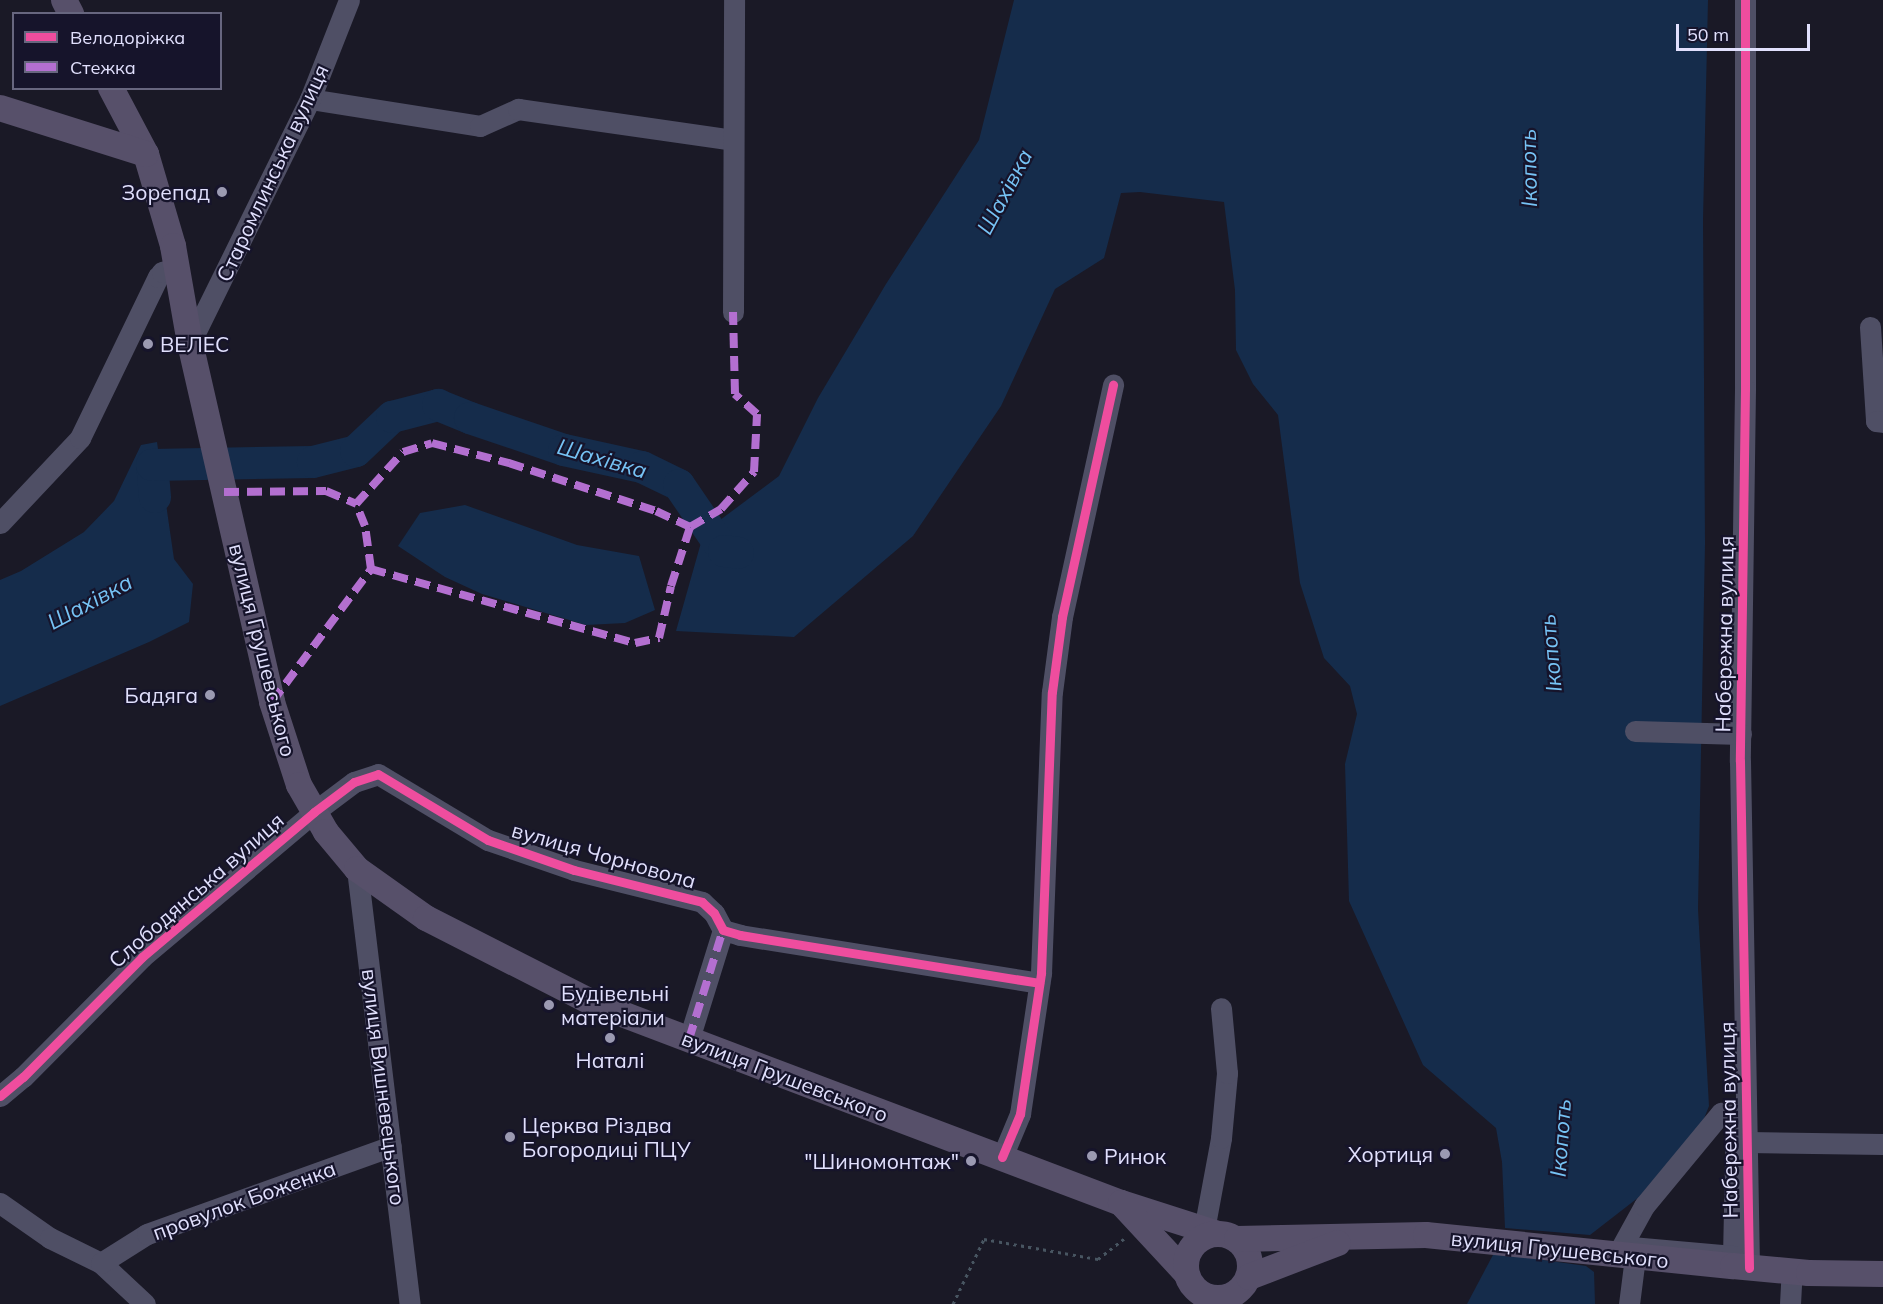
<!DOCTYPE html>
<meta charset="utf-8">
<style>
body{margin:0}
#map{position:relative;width:1883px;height:1304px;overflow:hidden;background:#1a1926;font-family:Mulish,sans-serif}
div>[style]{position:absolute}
.water>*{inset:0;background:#152c4b}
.river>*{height:32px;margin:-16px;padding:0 16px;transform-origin:16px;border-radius:16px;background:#152c4b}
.path>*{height:3px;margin-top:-1.5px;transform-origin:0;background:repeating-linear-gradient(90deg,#485561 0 3px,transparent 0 7.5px)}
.minor>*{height:21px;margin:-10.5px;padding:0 10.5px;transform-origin:10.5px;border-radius:10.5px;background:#4f4f65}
.major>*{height:26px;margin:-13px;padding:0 13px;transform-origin:13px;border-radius:13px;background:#57506a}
.major>.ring{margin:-13px;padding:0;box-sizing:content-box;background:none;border:26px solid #57506a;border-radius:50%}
.quiet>*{height:8px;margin-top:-4px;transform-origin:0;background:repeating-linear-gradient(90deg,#b36fd0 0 15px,transparent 0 23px)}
.cycleway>*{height:9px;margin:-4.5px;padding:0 4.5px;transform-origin:4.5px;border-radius:4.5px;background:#ef4d9e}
.dots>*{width:16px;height:16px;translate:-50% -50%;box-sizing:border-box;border:3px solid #16142b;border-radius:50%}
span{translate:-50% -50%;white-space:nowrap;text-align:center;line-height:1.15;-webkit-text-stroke:4.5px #16142b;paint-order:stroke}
.street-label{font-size:21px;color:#e1e0fd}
.poi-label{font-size:21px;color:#e1e0fd}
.right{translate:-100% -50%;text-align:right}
.left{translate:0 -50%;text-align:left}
.water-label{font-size:22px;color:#76c3f5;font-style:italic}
.legend{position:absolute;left:12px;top:12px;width:210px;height:78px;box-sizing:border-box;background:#16142b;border:2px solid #67667f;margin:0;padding:8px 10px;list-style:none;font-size:18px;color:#e1e0fd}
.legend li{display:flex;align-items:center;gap:12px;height:30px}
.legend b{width:30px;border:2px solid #67667f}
.scale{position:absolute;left:1676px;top:24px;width:134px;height:27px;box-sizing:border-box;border:3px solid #e1e0fd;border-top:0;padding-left:8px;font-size:18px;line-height:21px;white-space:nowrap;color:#e1e0fd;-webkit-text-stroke:4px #16142b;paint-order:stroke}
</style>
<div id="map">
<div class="water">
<i style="clip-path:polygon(1014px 0,1708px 0,1703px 220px,1705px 544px,1698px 909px,1709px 1106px,1703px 1121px,1639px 1197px,1590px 1235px,1505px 1228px,1502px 1162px,1496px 1128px,1423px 1065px,1349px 901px,1345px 764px,1357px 714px,1350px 686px,1324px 658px,1300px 583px,1278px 415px,1253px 384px,1236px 350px,1235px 290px,1224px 202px,1140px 192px,1121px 193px,1104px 258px,1055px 289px,1001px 406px,913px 536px,794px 637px,676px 631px,704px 532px,779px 476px,818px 398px,886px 284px,979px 140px)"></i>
<i style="clip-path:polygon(157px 442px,174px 559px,193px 584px,189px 622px,149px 642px,0 706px,0 580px,21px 571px,84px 532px,114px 501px,141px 445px)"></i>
<i style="clip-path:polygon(465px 505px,577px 545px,639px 556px,655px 610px,625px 623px,586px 625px,482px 594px,445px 577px,398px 546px,420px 513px)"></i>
<i style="clip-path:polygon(1494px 1253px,1586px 1266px,1594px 1272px,1595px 1304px,1467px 1304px)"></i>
</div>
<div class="river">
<i style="left:155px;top:497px;width:32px;rotate:-95deg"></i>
<i style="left:152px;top:465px;width:161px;rotate:-1.1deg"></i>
<i style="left:313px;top:462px;width:44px;rotate:-14.3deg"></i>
<i style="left:356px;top:451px;width:50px;rotate:-43.4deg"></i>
<i style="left:392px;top:417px;width:48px;rotate:-14.6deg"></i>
<i style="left:438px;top:405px;width:35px;rotate:22deg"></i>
<i style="left:470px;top:418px;width:99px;rotate:18.8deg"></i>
<i style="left:564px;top:450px;width:80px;rotate:12.3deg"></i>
<i style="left:642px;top:467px;width:41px;rotate:25.9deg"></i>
<i style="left:679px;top:485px;width:80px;rotate:55.7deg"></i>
<i style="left:724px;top:551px;width:14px;rotate:8deg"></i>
</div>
<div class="path">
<i style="left:953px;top:1304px;width:72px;rotate:-64.5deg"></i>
<i style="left:984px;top:1239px;width:116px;rotate:10deg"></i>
<i style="left:1098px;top:1259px;width:36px;rotate:-38deg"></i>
</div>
<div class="minor">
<i style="left:1745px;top:0;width:389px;rotate:90deg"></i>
<i style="left:1745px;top:389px;width:372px;rotate:90.8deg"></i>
<i style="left:1740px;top:761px;width:507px;rotate:88.98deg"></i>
<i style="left:310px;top:99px;width:172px;rotate:9deg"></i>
<i style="left:480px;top:126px;width:42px;rotate:-24.1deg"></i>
<i style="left:518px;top:109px;width:217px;rotate:8.2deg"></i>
<i style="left:733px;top:312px;width:312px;rotate:-89.8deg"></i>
<i style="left:1870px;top:327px;width:94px;rotate:86.3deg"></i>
<i style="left:1876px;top:421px;width:7px;rotate:8deg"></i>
<i style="left:190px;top:343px;width:272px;rotate:-63.8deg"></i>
<i style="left:310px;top:99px;width:106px;rotate:-68.5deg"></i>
<i style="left:0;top:523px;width:117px;rotate:-46.7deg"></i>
<i style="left:80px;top:438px;width:179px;rotate:-64.2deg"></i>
<i style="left:158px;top:277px;width:6px;rotate:-51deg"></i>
<i style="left:162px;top:272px;width:16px;rotate:-15deg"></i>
<i style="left:1635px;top:731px;width:106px;rotate:1.6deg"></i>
<i style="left:357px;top:869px;width:438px;rotate:83.1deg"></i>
<i style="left:689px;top:1039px;width:114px;rotate:-72.7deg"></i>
<i style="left:0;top:1096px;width:30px;rotate:-40deg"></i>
<i style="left:23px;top:1077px;width:169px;rotate:-45.2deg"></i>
<i style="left:142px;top:957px;width:225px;rotate:-40.1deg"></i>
<i style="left:314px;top:812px;width:50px;rotate:-36.9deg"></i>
<i style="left:354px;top:782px;width:25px;rotate:-18deg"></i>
<i style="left:378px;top:774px;width:128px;rotate:31deg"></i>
<i style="left:488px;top:840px;width:91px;rotate:19.2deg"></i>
<i style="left:574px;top:870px;width:132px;rotate:14deg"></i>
<i style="left:702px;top:902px;width:16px;rotate:43deg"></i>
<i style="left:714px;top:913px;width:19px;rotate:62deg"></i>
<i style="left:723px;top:930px;width:18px;rotate:16deg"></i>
<i style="left:740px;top:935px;width:303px;rotate:9.1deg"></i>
<i style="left:1721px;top:1113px;width:15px;rotate:4deg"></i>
<i style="left:1736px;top:1114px;width:142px;rotate:91.2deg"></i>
<i style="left:1733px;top:1256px;width:111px;rotate:-174.9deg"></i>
<i style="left:1622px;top:1246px;width:46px;rotate:-61.2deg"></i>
<i style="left:1644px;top:1206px;width:121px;rotate:-50.4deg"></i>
<i style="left:1747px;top:1142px;width:136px;rotate:0.8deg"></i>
<i style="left:1002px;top:1157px;width:47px;rotate:-67.3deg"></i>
<i style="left:1020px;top:1114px;width:143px;rotate:-81.5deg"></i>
<i style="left:1041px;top:973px;width:281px;rotate:-87.8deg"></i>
<i style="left:1052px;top:692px;width:76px;rotate:-82.4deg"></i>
<i style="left:1062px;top:617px;width:238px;rotate:-77.6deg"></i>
<i style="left:0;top:1203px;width:61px;rotate:35deg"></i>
<i style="left:50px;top:1238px;width:57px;rotate:26.1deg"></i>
<i style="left:101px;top:1263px;width:60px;rotate:43deg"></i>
<i style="left:1204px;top:1230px;width:94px;rotate:-79.5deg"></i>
<i style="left:1221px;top:1138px;width:65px;rotate:-84.7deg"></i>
<i style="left:1227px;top:1073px;width:65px;rotate:-95.3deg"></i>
<i style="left:101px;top:1263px;width:54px;rotate:-32.2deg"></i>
<i style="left:147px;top:1234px;width:259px;rotate:-19.8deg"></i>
<i style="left:1629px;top:1304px;width:47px;rotate:-82.7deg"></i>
<i style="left:1790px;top:1304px;width:33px;rotate:-87deg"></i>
</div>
<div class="major">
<i style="left:64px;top:0;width:16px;rotate:63deg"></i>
<i style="left:111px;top:88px;width:75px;rotate:62.1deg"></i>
<i style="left:146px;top:154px;width:96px;rotate:73.6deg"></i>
<i style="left:173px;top:246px;width:98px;rotate:80.1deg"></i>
<i style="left:190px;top:343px;width:368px;rotate:77.1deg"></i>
<i style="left:272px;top:702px;width:87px;rotate:72deg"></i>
<i style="left:299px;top:785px;width:54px;rotate:60.1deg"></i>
<i style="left:326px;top:832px;width:48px;rotate:50deg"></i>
<i style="left:357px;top:869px;width:85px;rotate:35.4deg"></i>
<i style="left:426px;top:918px;width:187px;rotate:27deg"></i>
<i style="left:593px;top:1003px;width:565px;rotate:20.75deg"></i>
<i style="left:1121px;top:1203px;width:99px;rotate:17.7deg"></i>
<i style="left:0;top:108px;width:153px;rotate:17.5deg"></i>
<i style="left:1121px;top:1203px;width:96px;rotate:47.1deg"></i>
<i class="ring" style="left:1186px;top:1234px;width:38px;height:38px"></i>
<i style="left:1237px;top:1239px;width:189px;rotate:-1.2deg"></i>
<i style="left:1426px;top:1235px;width:309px;rotate:5.8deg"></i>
<i style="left:1733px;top:1266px;width:76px;rotate:5.3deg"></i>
<i style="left:1809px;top:1273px;width:74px;rotate:0.8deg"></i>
<i style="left:1249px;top:1277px;width:95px;rotate:-20.9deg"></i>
</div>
<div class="quiet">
<i style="left:224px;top:492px;width:102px;rotate:-0.6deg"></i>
<i style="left:326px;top:491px;width:33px;rotate:23deg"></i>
<i style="left:371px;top:569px;width:43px;rotate:-97.9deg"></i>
<i style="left:365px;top:526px;width:24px;rotate:-112deg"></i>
<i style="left:356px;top:504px;width:70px;rotate:-47.9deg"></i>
<i style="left:403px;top:452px;width:30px;rotate:-17deg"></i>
<i style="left:432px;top:443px;width:80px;rotate:14.6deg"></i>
<i style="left:509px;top:463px;width:155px;rotate:18.1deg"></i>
<i style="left:656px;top:511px;width:38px;rotate:25deg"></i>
<i style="left:272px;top:702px;width:166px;rotate:-53.3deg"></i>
<i style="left:371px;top:569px;width:274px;rotate:15.7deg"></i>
<i style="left:635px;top:643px;width:25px;rotate:-12deg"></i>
<i style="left:659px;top:638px;width:53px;rotate:-77deg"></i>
<i style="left:671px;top:586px;width:62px;rotate:-72.1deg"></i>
<i style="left:690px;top:527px;width:36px;rotate:-30deg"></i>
<i style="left:721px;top:509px;width:50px;rotate:-48.3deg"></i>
<i style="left:754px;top:472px;width:58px;rotate:-87deg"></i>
<i style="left:757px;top:414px;width:30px;rotate:-138deg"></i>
<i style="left:735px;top:394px;width:82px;rotate:-91.4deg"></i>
<i style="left:689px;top:1039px;width:114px;rotate:-72.7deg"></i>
</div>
<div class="cycleway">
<i style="left:1745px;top:0;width:389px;rotate:90deg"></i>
<i style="left:1745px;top:389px;width:372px;rotate:90.8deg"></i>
<i style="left:1740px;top:761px;width:507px;rotate:88.98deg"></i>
<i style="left:0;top:1096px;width:30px;rotate:-40deg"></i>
<i style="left:23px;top:1077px;width:169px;rotate:-45.2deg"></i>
<i style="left:142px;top:957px;width:225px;rotate:-40.1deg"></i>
<i style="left:314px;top:812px;width:50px;rotate:-36.9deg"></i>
<i style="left:354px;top:782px;width:25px;rotate:-18deg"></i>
<i style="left:378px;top:774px;width:128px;rotate:31deg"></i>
<i style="left:488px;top:840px;width:91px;rotate:19.2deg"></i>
<i style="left:574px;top:870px;width:132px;rotate:14deg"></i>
<i style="left:702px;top:902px;width:16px;rotate:43deg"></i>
<i style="left:714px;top:913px;width:19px;rotate:62deg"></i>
<i style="left:723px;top:930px;width:18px;rotate:16deg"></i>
<i style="left:740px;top:935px;width:303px;rotate:9.1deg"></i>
<i style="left:1002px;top:1157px;width:47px;rotate:-67.3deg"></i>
<i style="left:1020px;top:1114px;width:143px;rotate:-81.5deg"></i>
<i style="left:1041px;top:973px;width:281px;rotate:-87.8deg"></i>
<i style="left:1052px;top:692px;width:76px;rotate:-82.4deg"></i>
<i style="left:1062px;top:617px;width:238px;rotate:-77.6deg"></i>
</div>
<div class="dots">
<i style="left:222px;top:192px;background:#9b9ab2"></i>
<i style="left:148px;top:344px;background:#9b9ab2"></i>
<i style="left:210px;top:695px;background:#9b9ab2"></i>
<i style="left:549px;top:1005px;background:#9b9ab2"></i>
<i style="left:610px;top:1038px;background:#9b9ab2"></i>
<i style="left:510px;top:1137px;background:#9b9ab2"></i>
<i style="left:1445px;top:1154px;background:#9b9ab2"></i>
<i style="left:1092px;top:1156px;background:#9b9ab2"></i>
<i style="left:971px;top:1161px;background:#9b9ab2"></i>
</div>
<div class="street-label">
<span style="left:272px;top:173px;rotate:-65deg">Старомлинська вулиця</span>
<span style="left:1724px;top:634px;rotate:-89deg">Набережна вулиця</span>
<span style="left:263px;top:650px;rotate:76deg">вулиця Грушевського</span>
<span style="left:604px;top:855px;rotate:16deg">вулиця Чорновола</span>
<span style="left:196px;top:890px;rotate:-41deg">Слободянська вулиця</span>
<span style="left:785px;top:1076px;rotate:21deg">вулиця Грушевського</span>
<span style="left:384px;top:1087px;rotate:83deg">вулиця Вишневецького</span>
<span style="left:1728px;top:1120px;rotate:-91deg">Набережна вулиця</span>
<span style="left:244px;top:1200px;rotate:-20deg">провулок Боженка</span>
<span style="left:1560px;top:1249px;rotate:6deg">вулиця Грушевського</span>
</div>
<div class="poi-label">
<span class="right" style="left:210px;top:192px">Зорепад</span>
<span class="left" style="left:160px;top:344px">ВЕЛЕС</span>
<span class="right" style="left:198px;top:695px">Бадяга</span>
<span class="left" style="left:561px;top:1005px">Будівельні<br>матеріали</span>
<span style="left:610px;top:1060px">Наталі</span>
<span class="left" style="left:522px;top:1137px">Церква Різдва<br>Богородиці ПЦУ</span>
<span class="right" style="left:1433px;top:1154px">Хортиця</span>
<span class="left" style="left:1104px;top:1156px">Ринок</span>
<span class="right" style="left:959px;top:1161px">"Шиномонтаж"</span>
</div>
<div class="water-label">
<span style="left:1529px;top:168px;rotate:-91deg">Ікопоть</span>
<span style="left:1005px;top:192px;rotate:-62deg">Шахівка</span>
<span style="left:602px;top:459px;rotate:16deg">Шахівка</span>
<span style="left:90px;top:602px;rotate:-28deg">Шахівка</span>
<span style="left:1551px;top:653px;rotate:-95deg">Ікопоть</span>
<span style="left:1561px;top:1138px;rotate:-86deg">Ікопоть</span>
</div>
<ul class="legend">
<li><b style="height:8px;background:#ef4d9e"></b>Велодоріжка</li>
<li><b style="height:8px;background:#b36fd0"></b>Стежка</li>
</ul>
<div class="scale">50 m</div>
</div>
